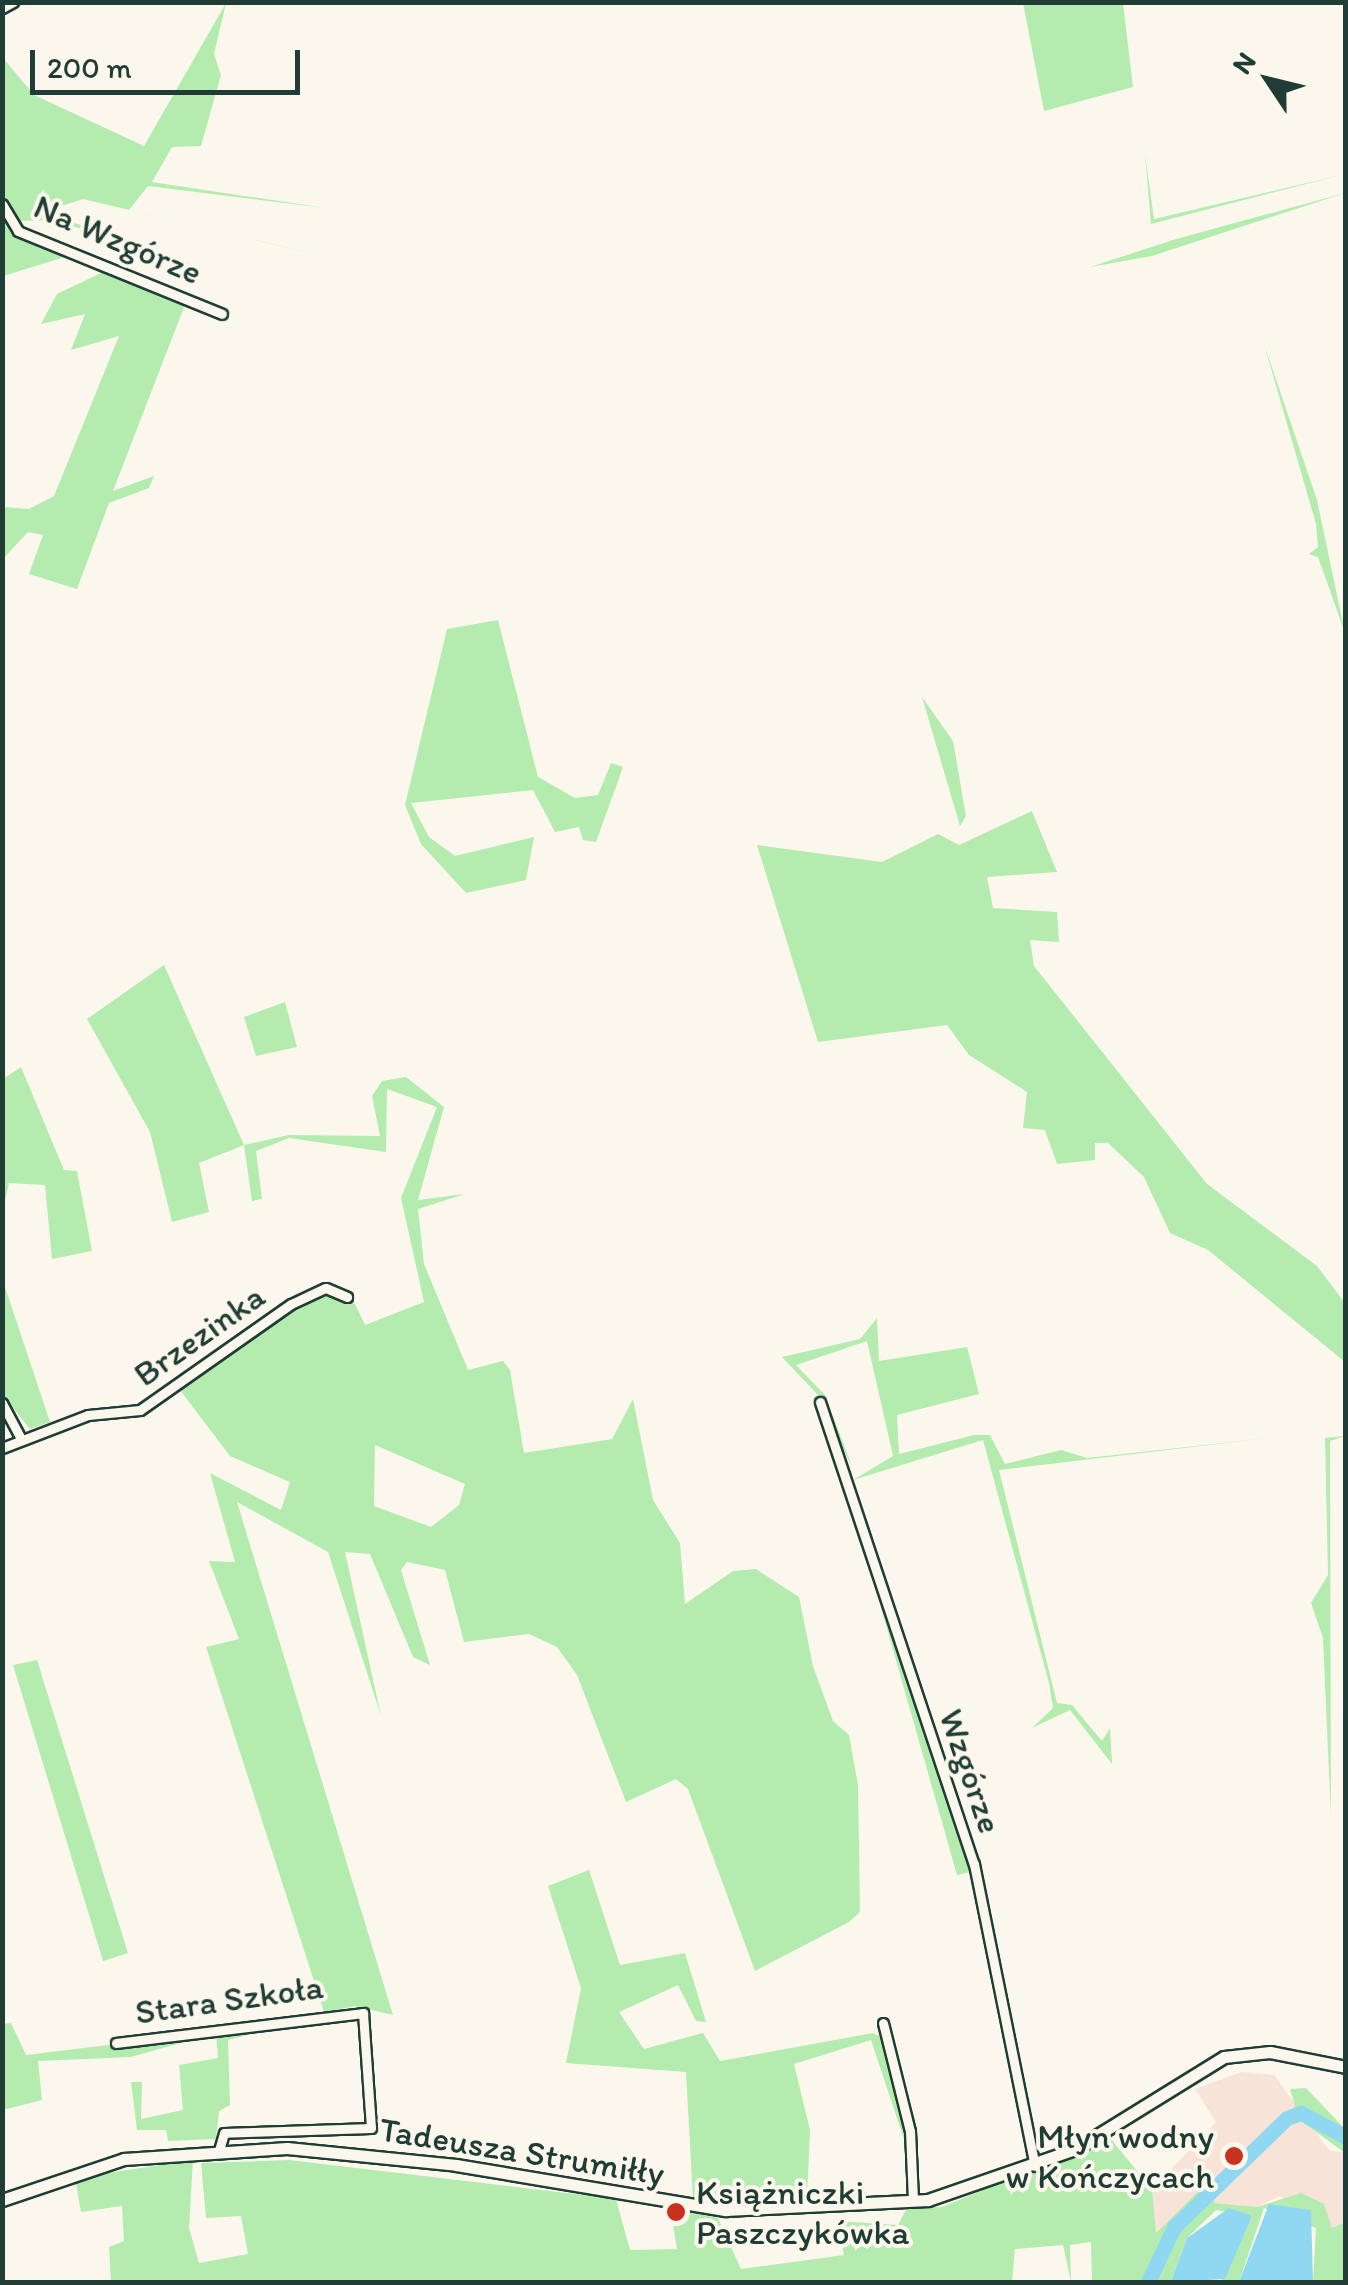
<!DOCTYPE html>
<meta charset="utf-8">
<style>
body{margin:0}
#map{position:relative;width:1348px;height:2285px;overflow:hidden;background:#fbf7ec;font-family:Itim,sans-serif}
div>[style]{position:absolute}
.built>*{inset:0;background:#f7e3d8}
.green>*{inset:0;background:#b4ecaf}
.water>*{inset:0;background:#90d8f2}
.river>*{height:15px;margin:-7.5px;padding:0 7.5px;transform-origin:7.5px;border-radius:7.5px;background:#90d8f2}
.roads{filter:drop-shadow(2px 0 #1f3d34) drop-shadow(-2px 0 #1f3d34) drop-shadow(0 2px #1f3d34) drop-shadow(0 -2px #1f3d34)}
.minor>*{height:9px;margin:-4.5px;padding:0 4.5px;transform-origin:4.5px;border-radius:4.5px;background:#fbf7ec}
.tertiary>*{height:11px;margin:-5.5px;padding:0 5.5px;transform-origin:5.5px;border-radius:5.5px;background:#fbf7ec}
.dots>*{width:28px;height:28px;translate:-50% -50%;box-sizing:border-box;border:5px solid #fbf7ec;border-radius:50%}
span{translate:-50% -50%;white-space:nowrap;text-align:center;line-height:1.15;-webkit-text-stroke:8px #fbf7ec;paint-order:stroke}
.street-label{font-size:35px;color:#1f3d34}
.poi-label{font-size:35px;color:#1f3d34}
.right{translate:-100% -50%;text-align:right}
.left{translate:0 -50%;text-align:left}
.frame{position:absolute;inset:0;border:5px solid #1f3d34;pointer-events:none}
.north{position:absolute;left:1218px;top:30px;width:100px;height:100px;-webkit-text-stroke:8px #fbf7ec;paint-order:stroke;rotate:305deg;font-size:28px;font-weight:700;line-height:40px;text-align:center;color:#1f3d34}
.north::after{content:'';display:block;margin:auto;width:35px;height:45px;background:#1f3d34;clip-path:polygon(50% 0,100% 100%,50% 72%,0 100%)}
.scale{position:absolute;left:30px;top:50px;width:270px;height:45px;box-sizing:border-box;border:5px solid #1f3d34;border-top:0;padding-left:12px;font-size:30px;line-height:35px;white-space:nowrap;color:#1f3d34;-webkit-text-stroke:8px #fbf7ec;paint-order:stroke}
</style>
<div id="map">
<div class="built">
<i style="clip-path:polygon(1241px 2072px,1274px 2075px,1329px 2150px,1345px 2153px,1345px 2222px,1332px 2228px,1280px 2196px,1257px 2207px,1215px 2203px,1204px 2187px,1155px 2234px,1152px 2189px,1216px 2122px,1195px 2089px)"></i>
</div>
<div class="green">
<i style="clip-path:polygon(226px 3px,214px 54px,221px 75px,201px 146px,172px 147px,152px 182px,325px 208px,148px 186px,129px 210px,496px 297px,83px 199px,43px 212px,199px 266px,53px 220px,15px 221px,3px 192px,3px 58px,34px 95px,144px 146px)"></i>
<i style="clip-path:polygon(1023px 3px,1123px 3px,1133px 87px,1044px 111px)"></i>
<i style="clip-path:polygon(1145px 154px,1154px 219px,1345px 174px,1151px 224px)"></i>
<i style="clip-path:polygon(1345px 193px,1152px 256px,1090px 267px,1176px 239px)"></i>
<i style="clip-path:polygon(2px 217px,11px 232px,186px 302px,113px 491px,154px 476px,149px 488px,109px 503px,77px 589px,29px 574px,43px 535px,28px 532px,3px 559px,3px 507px,29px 509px,54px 496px,119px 336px,71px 350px,85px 314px,41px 324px,57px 294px,101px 273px,65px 257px,3px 276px)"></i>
<i style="clip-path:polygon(1264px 344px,1317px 500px,1345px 633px,1318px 557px,1309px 554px,1318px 547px,1316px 524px)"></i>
<i style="clip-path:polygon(498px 620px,538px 777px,575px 798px,598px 795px,611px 763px,623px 767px,596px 842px,583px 840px,579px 827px,555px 832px,533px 790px,411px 803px,429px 837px,455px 856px,534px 837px,526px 880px,466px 893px,421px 844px,405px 805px,447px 629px)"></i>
<i style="clip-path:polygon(922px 697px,953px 741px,966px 816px,960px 826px)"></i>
<i style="clip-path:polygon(1032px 811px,1057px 872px,987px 877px,993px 908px,1057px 912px,1059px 942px,1030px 940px,1034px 966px,1207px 1184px,1317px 1266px,1345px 1303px,1345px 1362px,1208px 1250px,1170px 1233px,1144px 1177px,1108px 1143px,1095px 1143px,1095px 1160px,1057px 1164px,1045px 1130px,1023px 1128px,1027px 1092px,969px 1055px,947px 1025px,818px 1042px,757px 845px,882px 862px,938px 834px,959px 845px)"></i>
<i style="clip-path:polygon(evenodd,164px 965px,244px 1145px,289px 1135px,380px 1136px,372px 1096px,382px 1081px,406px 1077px,444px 1107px,418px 1200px,465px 1194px,418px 1209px,424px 1264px,468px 1370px,503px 1361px,510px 1370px,524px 1453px,612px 1439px,633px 1399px,653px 1500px,680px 1543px,685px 1604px,733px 1571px,756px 1569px,799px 1597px,813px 1666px,833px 1721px,849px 1735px,858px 1785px,860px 1912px,849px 1922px,755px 1971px,688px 1789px,676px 1779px,626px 1802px,577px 1675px,557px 1647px,529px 1634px,464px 1642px,445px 1570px,407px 1562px,401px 1570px,430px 1665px,413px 1657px,370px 1554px,345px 1552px,381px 1716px,328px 1552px,237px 1502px,393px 2015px,355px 2006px,324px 2012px,206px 1647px,239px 1639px,209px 1561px,235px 1562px,210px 1473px,281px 1510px,290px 1482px,230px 1456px,180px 1390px,324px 1290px,355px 1304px,365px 1325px,424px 1302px,401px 1198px,437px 1107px,387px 1089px,386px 1152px,289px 1138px,256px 1151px,262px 1199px,252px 1201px,244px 1145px,199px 1163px,209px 1212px,172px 1222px,150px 1132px,87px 1019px,164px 965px,375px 1445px,465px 1484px,459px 1505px,431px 1527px,374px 1506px,375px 1445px)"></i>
<i style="clip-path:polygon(285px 1002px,297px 1047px,256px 1056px,244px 1017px)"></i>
<i style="clip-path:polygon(21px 1067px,64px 1170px,77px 1171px,92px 1251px,52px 1259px,45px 1185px,9px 1183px,3px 1210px,3px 1079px)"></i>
<i style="clip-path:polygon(2px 1278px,50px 1422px,30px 1429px,3px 1395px)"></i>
<i style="clip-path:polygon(877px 1318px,879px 1361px,967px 1347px,979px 1394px,897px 1415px,899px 1454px,974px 1435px,990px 1435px,1005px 1464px,1061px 1450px,1087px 1458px,1268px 1438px,999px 1470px,1057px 1703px,1072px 1705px,1102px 1741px,1110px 1728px,1112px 1764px,1070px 1710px,1032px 1728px,1053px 1708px,1049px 1683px,983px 1440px,853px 1480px,893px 1456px,867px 1341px,796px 1365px,825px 1395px,853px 1469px,817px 1394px,782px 1357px,860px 1339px)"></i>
<i style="clip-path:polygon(1345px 1436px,1330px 1441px,1331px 1817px,1323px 1638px,1311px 1603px,1328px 1575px,1325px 1438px)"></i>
<i style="clip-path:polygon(834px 1442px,914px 1700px,970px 1872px,957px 1875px)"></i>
<i style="clip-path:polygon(37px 1660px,128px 1953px,103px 1961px,13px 1665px)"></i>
<i style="clip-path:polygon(589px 1870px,620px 1965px,685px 1953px,706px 2022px,696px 2021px,678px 1985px,619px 2012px,644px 2049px,703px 2033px,720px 2061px,873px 2033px,883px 2038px,909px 2140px,908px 2195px,904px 2139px,871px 2040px,794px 2064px,810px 2130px,807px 2198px,693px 2199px,686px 2072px,566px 2063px,581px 1988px,548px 1886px)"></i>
<i style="clip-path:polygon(11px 2023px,26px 2055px,231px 2030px,279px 2027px,228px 2040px,230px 2105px,219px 2111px,216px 2139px,168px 2141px,166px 2130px,137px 2130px,131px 2082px,142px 2082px,141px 2119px,183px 2110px,179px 2065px,218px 2058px,216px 2033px,131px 2057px,38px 2061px,42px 2100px,3px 2110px,3px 2024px)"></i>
<i style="clip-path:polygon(1306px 2088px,1345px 2129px,1345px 2153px,1297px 2118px,1247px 2167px,1239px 2160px,1295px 2106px,1290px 2089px)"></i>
<i style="clip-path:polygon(1110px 2138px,1152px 2189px,1156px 2233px,1204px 2186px,1215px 2203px,1257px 2207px,1301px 2193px,1324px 2204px,1332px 2228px,1345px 2222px,1345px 2282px,1313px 2282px,1316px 2228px,1264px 2208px,1239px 2282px,1221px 2282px,1252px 2216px,1216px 2210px,1187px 2238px,1171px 2282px,1092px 2282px,1091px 2242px,1070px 2245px,1071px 2282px,1063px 2245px,1015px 2249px,1012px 2282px,111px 2282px,109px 2247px,124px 2241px,122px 2206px,81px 2212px,75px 2178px,193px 2160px,189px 2228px,199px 2263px,248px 2254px,241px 2216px,206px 2218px,201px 2163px,289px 2160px,616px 2199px,630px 2250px,677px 2249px,670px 2208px,718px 2218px,741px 2269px,844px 2255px,837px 2221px,898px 2225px,907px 2208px,942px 2207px)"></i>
</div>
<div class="water">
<i style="clip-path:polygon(1269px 2204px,1311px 2210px,1313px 2282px,1239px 2282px)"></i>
<i style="clip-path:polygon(1229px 2208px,1252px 2216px,1225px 2279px,1171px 2282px,1187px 2238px)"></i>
</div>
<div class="river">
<i style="left:1148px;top:2282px;width:61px;rotate:-64.7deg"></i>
<i style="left:1174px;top:2227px;width:157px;rotate:-44deg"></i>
<i style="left:1287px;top:2118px;width:15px;rotate:-20deg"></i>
<i style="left:1301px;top:2113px;width:51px;rotate:28.1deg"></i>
</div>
<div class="roads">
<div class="minor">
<i style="left:2px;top:8px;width:13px;rotate:-29deg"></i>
<i style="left:2px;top:204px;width:31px;rotate:59deg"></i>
<i style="left:18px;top:231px;width:220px;rotate:22.1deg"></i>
<i style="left:820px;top:1402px;width:487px;rotate:71.6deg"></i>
<i style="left:974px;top:1864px;width:308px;rotate:78.6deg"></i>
<i style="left:2px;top:1403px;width:40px;rotate:62deg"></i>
<i style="left:2px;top:1448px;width:92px;rotate:-21deg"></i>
<i style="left:88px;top:1415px;width:52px;rotate:-5.5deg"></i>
<i style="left:140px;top:1410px;width:184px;rotate:-35.1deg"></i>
<i style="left:291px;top:1304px;width:38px;rotate:-25deg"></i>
<i style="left:326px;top:1288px;width:23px;rotate:23deg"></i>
<i style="left:883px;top:2023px;width:111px;rotate:76deg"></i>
<i style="left:910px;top:2131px;width:70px;rotate:87.5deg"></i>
<i style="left:116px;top:2043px;width:249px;rotate:-6.9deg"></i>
<i style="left:363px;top:2013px;width:115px;rotate:86deg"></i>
<i style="left:371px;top:2128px;width:147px;rotate:178.1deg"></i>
<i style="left:224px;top:2133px;width:19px;rotate:106deg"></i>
</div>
<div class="tertiary">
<i style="left:2px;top:2200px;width:129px;rotate:-18.6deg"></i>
<i style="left:124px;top:2159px;width:163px;rotate:-3.9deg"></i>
<i style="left:287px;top:2148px;width:170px;rotate:5.7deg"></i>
<i style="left:456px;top:2165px;width:274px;rotate:9.5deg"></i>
<i style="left:726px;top:2210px;width:202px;rotate:-2.8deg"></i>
<i style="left:928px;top:2200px;width:156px;rotate:-19.1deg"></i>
<i style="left:1075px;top:2149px;width:175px;rotate:-31.7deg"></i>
<i style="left:1224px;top:2057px;width:46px;rotate:-6.2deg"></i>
<i style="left:1270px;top:2052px;width:77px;rotate:11.2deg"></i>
</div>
</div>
<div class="dots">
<i style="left:1234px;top:2156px;background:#c8321e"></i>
<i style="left:676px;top:2212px;background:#c8321e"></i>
</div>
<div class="street-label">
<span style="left:118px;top:239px;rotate:23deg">Na Wzgórze</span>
<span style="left:199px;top:1335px;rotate:-35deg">Brzezinka</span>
<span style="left:971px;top:1771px;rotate:71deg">Wzgórze</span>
<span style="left:229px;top:1999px;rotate:-8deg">Stara Szkoła</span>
<span style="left:522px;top:2151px;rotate:9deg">Tadeusza Strumiłły</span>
</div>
<div class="poi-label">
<span class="right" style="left:1214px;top:2156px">Młyn wodny<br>w Kończycach</span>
<span class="left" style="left:696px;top:2212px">Książniczki<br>Paszczykówka</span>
</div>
<div class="frame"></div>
<div class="north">N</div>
<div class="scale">200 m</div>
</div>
